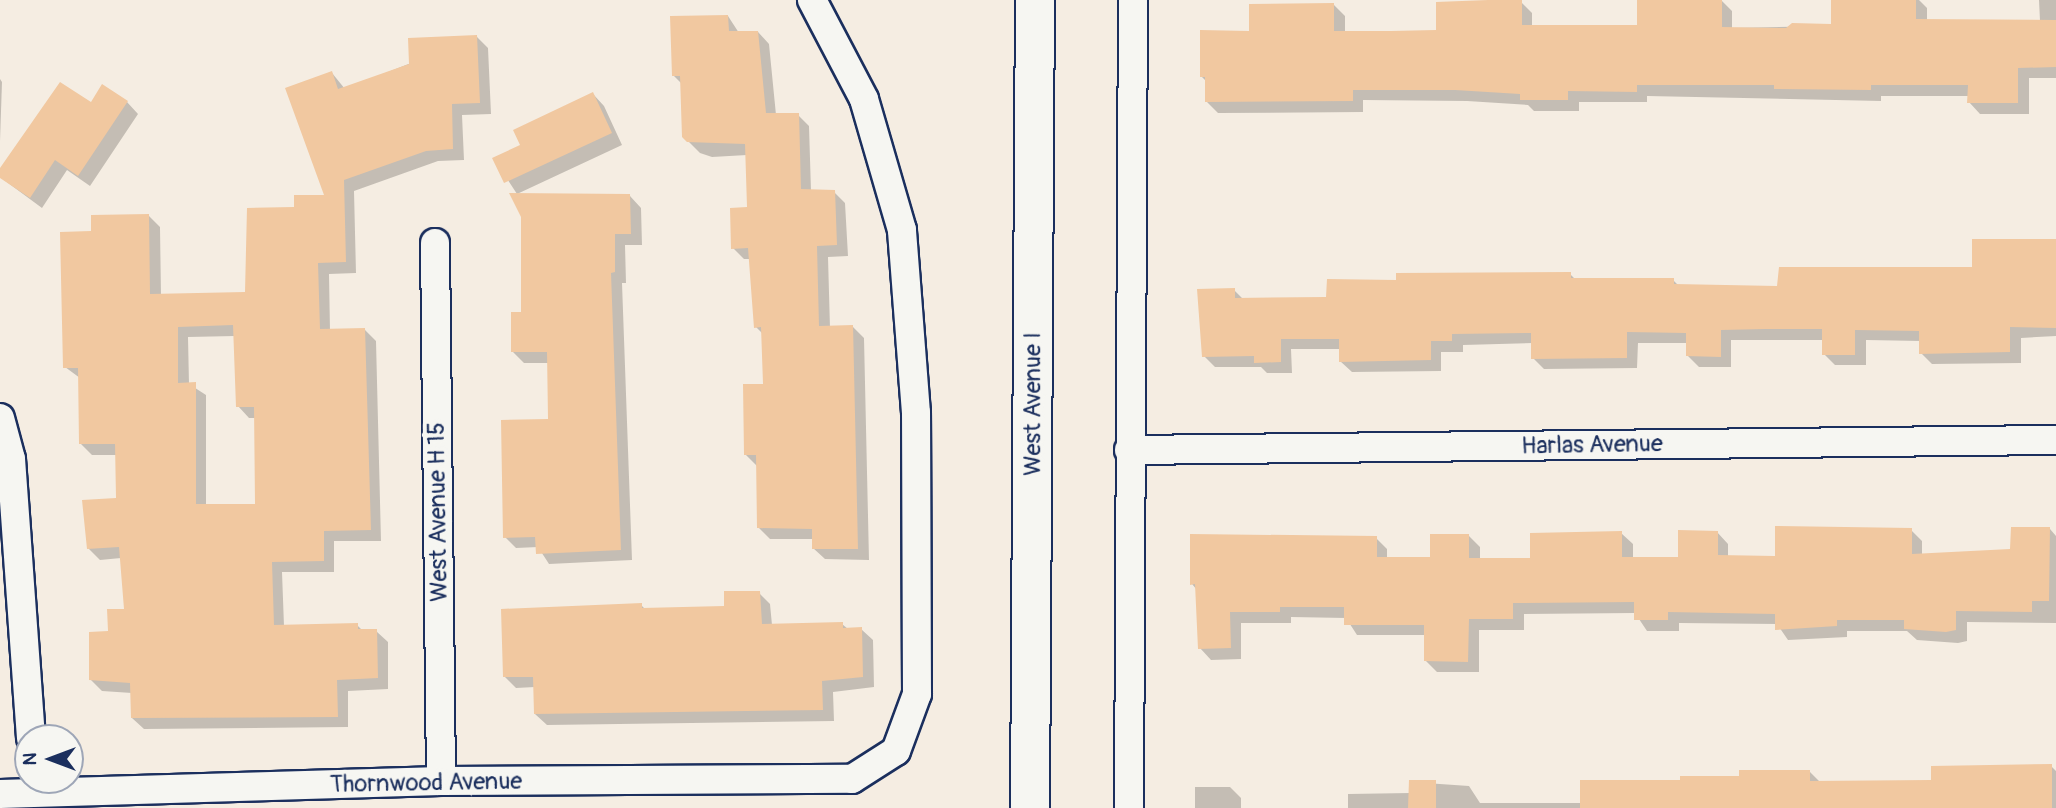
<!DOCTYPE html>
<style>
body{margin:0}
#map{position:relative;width:2056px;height:808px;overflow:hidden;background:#f5ede2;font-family:Pangolin,sans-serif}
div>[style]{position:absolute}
.shadow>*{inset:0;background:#0003}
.building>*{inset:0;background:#f1c8a0}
.roads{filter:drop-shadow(2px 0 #1b2f5e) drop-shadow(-2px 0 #1b2f5e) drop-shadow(0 2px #1b2f5e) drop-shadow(0 -2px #1b2f5e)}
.street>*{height:28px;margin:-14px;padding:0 14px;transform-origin:14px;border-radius:14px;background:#f6f6f2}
.primary>*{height:38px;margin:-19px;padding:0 19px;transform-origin:19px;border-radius:19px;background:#f6f6f2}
span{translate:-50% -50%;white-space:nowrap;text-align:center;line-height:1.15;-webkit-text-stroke:7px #f6f6f2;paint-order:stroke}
.street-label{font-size:24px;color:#1b2f5e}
.north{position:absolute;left:14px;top:724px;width:70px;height:70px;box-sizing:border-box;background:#f6f6f2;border:2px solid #9ea6b7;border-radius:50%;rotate:270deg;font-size:19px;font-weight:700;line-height:28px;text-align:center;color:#1b2f5e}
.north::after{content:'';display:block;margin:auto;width:24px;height:32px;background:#1b2f5e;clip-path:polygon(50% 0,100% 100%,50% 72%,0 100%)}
</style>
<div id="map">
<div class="shadow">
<i style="clip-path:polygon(1667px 0,1721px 0,1732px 11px,1732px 28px,1833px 26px,1833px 0,1919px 0,1927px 8px,1927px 21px,2040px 21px,2039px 0,2056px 0,2056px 78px,2029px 78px,2029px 114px,1980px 114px,1969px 102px,1969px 96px,1881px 96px,1881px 101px,1647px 96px,1647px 102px,1579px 102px,1579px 111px,1534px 111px,1528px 105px,1467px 101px,1363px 100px,1363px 112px,1218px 113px,1207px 102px,1207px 82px,1201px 76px,1251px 32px,1334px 5px,1345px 16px,1345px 33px,1438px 32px,1521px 2px,1532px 13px,1532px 27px,1638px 27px)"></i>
<i style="clip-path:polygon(728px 16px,739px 33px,758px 32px,769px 44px,776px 115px,798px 115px,809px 126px,811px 191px,834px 192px,845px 203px,848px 256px,828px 257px,830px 328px,853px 327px,864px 338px,869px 560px,825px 559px,813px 548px,813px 539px,770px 539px,759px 528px,757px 466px,745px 454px,765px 386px,763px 334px,756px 327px,751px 259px,744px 259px,733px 248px,749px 209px,747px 155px,712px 157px,700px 153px,683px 136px,682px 84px,673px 75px)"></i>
<i style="clip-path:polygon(evenodd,477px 37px,488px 48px,491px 114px,462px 115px,464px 160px,438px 161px,354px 191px,356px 273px,329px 274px,330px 331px,365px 330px,376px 341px,381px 541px,334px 541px,334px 572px,282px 572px,284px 626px,357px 625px,363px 631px,376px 631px,388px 642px,388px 689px,348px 691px,348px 727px,144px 729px,132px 718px,132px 693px,102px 691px,91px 680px,110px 633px,125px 611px,121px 558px,100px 560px,88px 548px,118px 499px,117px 455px,92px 455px,81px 444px,80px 378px,65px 367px,93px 233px,149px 216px,160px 227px,161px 296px,247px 294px,296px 208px,326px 197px,332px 73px,345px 89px,477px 37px,235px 336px,238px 406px,249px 418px,256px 418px,257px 506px,206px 506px,206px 395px,189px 384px,188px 337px,235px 336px)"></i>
<i style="clip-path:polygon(0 79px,2px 82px,0 141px)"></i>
<i style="clip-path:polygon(593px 94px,604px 106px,622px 145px,517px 194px,494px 159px,523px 145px)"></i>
<i style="clip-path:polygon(127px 102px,138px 114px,90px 186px,67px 170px,42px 208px,0 177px,0 171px,91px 104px)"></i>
<i style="clip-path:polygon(630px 196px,641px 208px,642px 245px,625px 245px,626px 283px,622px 283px,632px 560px,549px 564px,538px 547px,516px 548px,505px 537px,550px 421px,549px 363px,524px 363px,513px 352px,522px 314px)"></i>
<i style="clip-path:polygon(2056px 242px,2056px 336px,2021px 338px,2021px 363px,1932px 364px,1921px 353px,1921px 341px,1866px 340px,1866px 365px,1835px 365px,1824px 354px,1824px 340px,1731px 340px,1731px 367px,1699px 367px,1688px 356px,1688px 343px,1638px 343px,1637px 368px,1544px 369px,1533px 358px,1533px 343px,1463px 345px,1463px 352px,1441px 352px,1441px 371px,1352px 372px,1340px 361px,1340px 349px,1291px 349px,1292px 373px,1267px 373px,1261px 367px,1215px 367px,1204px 356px,1234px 290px,1244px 300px,1328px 299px,1398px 282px,1570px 274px,1576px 280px,1673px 280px,1679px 286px,1778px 287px,1973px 269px)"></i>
<i style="clip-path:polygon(2050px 529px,2056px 536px,2056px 623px,1967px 622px,1967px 641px,1958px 643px,1917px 640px,1907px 631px,1847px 631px,1847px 637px,1788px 640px,1777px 624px,1679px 623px,1679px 631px,1647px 631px,1635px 613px,1524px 614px,1524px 630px,1479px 630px,1479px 672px,1437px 672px,1425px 660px,1425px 635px,1357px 635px,1346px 618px,1291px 617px,1291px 623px,1241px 623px,1241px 659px,1211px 660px,1200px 648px,1197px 590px,1192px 584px,1376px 538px,1387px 549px,1387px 559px,1432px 559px,1469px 536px,1480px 547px,1480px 560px,1532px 560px,1621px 533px,1633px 544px,1633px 559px,1680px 559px,1717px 532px,1728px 544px,1728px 557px,1777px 557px,1911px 530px,1922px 541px,1922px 555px,2012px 551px)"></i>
<i style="clip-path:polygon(759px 593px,770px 604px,772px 625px,842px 624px,848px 629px,861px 629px,873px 640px,874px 687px,833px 692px,834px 721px,547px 725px,535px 714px,535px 687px,516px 688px,504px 676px,641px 605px,645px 609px,725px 608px)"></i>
<i style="clip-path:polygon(2051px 766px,2056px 771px,2056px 808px,1348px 808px,1348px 794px,1410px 793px,1411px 782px,1469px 786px,1480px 803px,1581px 803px,1682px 782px,1810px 772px,1821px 783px,1932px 782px)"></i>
<i style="clip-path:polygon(1195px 787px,1230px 787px,1241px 798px,1241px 808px,1195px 808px)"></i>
</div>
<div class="building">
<i style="clip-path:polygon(1488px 0,1522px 0,1522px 25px,1637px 25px,1637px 0,1722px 0,1722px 27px,1786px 28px,1792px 23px,1831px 24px,1831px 0,1916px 0,1916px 19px,2056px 20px,2056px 67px,2018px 68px,2018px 103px,1967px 103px,1968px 85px,1871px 85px,1871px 90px,1774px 89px,1774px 85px,1637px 85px,1637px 92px,1568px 91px,1568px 100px,1520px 100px,1520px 94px,1455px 90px,1353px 90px,1353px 101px,1205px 102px,1205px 77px,1200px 77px,1200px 30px,1249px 31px,1249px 4px,1334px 3px,1334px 31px,1391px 31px,1436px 30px,1436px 2px)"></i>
<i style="clip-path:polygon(728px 15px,729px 31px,758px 31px,766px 113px,799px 113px,801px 189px,835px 190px,837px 245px,817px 246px,819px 326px,853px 325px,858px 549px,812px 549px,812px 529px,757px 528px,756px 455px,744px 455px,743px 384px,763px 384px,761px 327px,754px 328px,748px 248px,731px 249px,730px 208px,747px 207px,745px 144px,687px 142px,682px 137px,680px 76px,672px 76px,670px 16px)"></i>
<i style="clip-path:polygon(evenodd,477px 35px,480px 103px,452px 104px,453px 149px,426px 151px,344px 180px,346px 262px,318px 263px,320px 329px,365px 328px,371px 530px,324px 531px,324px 561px,272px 562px,274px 625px,358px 623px,358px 629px,377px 629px,378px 678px,337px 680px,338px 717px,131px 718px,130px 683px,89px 680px,89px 632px,108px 631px,107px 609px,124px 609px,119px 547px,87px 549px,82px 500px,116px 498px,115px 444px,79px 444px,78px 368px,63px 368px,60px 232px,91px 231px,91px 215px,149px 214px,150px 294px,245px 292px,247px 208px,294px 207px,294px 195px,324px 195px,285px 88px,332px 71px,338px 89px,409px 64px,408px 38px,477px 35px,233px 325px,236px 407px,254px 407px,255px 504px,196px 504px,196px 382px,178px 383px,178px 327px,233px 325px)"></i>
<i style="clip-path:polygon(60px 82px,91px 102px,102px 84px,128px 101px,78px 176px,55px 160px,30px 198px,0 178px,0 168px)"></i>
<i style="clip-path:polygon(593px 92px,612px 133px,504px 183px,492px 158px,520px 145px,513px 130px)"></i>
<i style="clip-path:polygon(509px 193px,630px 194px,631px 234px,615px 234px,615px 272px,611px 273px,621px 550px,536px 554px,535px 537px,503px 538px,501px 420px,548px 419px,547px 352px,511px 352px,511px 312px,521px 312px,521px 217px)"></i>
<i style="clip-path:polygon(1972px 239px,2056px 239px,2056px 328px,2010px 327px,2010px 352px,1919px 354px,1919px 331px,1855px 330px,1855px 355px,1822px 355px,1822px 329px,1765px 329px,1721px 330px,1721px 357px,1686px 356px,1686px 333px,1627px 332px,1627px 358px,1531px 359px,1531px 333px,1452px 334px,1452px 341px,1431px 341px,1431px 360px,1339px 362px,1339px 339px,1281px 339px,1281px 362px,1254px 363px,1254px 356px,1202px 357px,1197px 289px,1235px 288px,1235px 298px,1326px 297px,1327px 279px,1396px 280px,1396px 273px,1571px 272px,1571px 278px,1674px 278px,1674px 284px,1777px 286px,1779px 267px,1972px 267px)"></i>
<i style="clip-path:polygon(1775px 526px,1912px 528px,1912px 554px,2010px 549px,2011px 527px,2050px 527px,2049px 601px,2032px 601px,2032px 612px,1956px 611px,1956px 630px,1946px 632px,1904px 629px,1904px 620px,1837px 620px,1837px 626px,1775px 630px,1775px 614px,1668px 612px,1668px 620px,1634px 620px,1634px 602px,1513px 603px,1513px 619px,1469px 619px,1468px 662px,1424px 661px,1424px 625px,1344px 625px,1344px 607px,1280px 607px,1280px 612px,1230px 612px,1231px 648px,1198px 649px,1195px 584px,1190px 585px,1190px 534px,1377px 536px,1377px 557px,1430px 557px,1430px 534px,1469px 534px,1469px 558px,1530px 558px,1530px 533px,1622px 531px,1622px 557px,1678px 557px,1678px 530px,1718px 531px,1718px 555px,1775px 556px)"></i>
<i style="clip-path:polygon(724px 591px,760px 591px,762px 624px,843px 622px,843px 628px,862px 627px,863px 677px,822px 681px,823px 710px,534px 714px,533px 677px,503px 677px,501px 609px,642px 603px,642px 608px,724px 606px)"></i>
<i style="clip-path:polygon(2052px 764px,2052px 808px,1580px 808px,1580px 780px,1680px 780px,1680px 776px,1739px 776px,1739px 770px,1810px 770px,1810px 781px,1931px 780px,1931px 766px)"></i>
<i style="clip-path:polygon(1409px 780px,1436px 780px,1436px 808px,1408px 808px)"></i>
</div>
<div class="roads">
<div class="street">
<i style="left:435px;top:243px;width:538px;rotate:89.36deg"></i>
<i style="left:0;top:418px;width:42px;rotate:75deg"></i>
<i style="left:11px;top:459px;width:280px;rotate:85.9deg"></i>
<i style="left:1129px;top:450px;width:927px;rotate:-0.62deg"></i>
<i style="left:0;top:794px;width:441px;rotate:-1.7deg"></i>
<i style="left:441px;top:781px;width:411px;rotate:-0.3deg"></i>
<i style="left:852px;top:779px;width:52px;rotate:-32.5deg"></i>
<i style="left:896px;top:751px;width:61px;rotate:-69.8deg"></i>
<i style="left:917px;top:694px;width:281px;rotate:-90.2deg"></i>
<i style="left:916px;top:413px;width:184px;rotate:-94.4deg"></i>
<i style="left:902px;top:230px;width:136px;rotate:-106.2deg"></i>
<i style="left:864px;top:99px;width:112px;rotate:-117.7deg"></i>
<i style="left:1129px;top:808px;width:808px;rotate:-89.72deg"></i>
</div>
<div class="primary">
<i style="left:1030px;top:808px;width:808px;rotate:-89.65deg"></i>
</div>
</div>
<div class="street-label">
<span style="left:1033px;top:404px;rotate:-90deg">West Avenue I</span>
<span style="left:1592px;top:445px;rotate:-1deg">Harlas Avenue</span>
<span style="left:438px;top:512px;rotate:-91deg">West Avenue H 15</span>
<span style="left:426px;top:783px;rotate:-1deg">Thornwood Avenue</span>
</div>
<div class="north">N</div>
</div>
